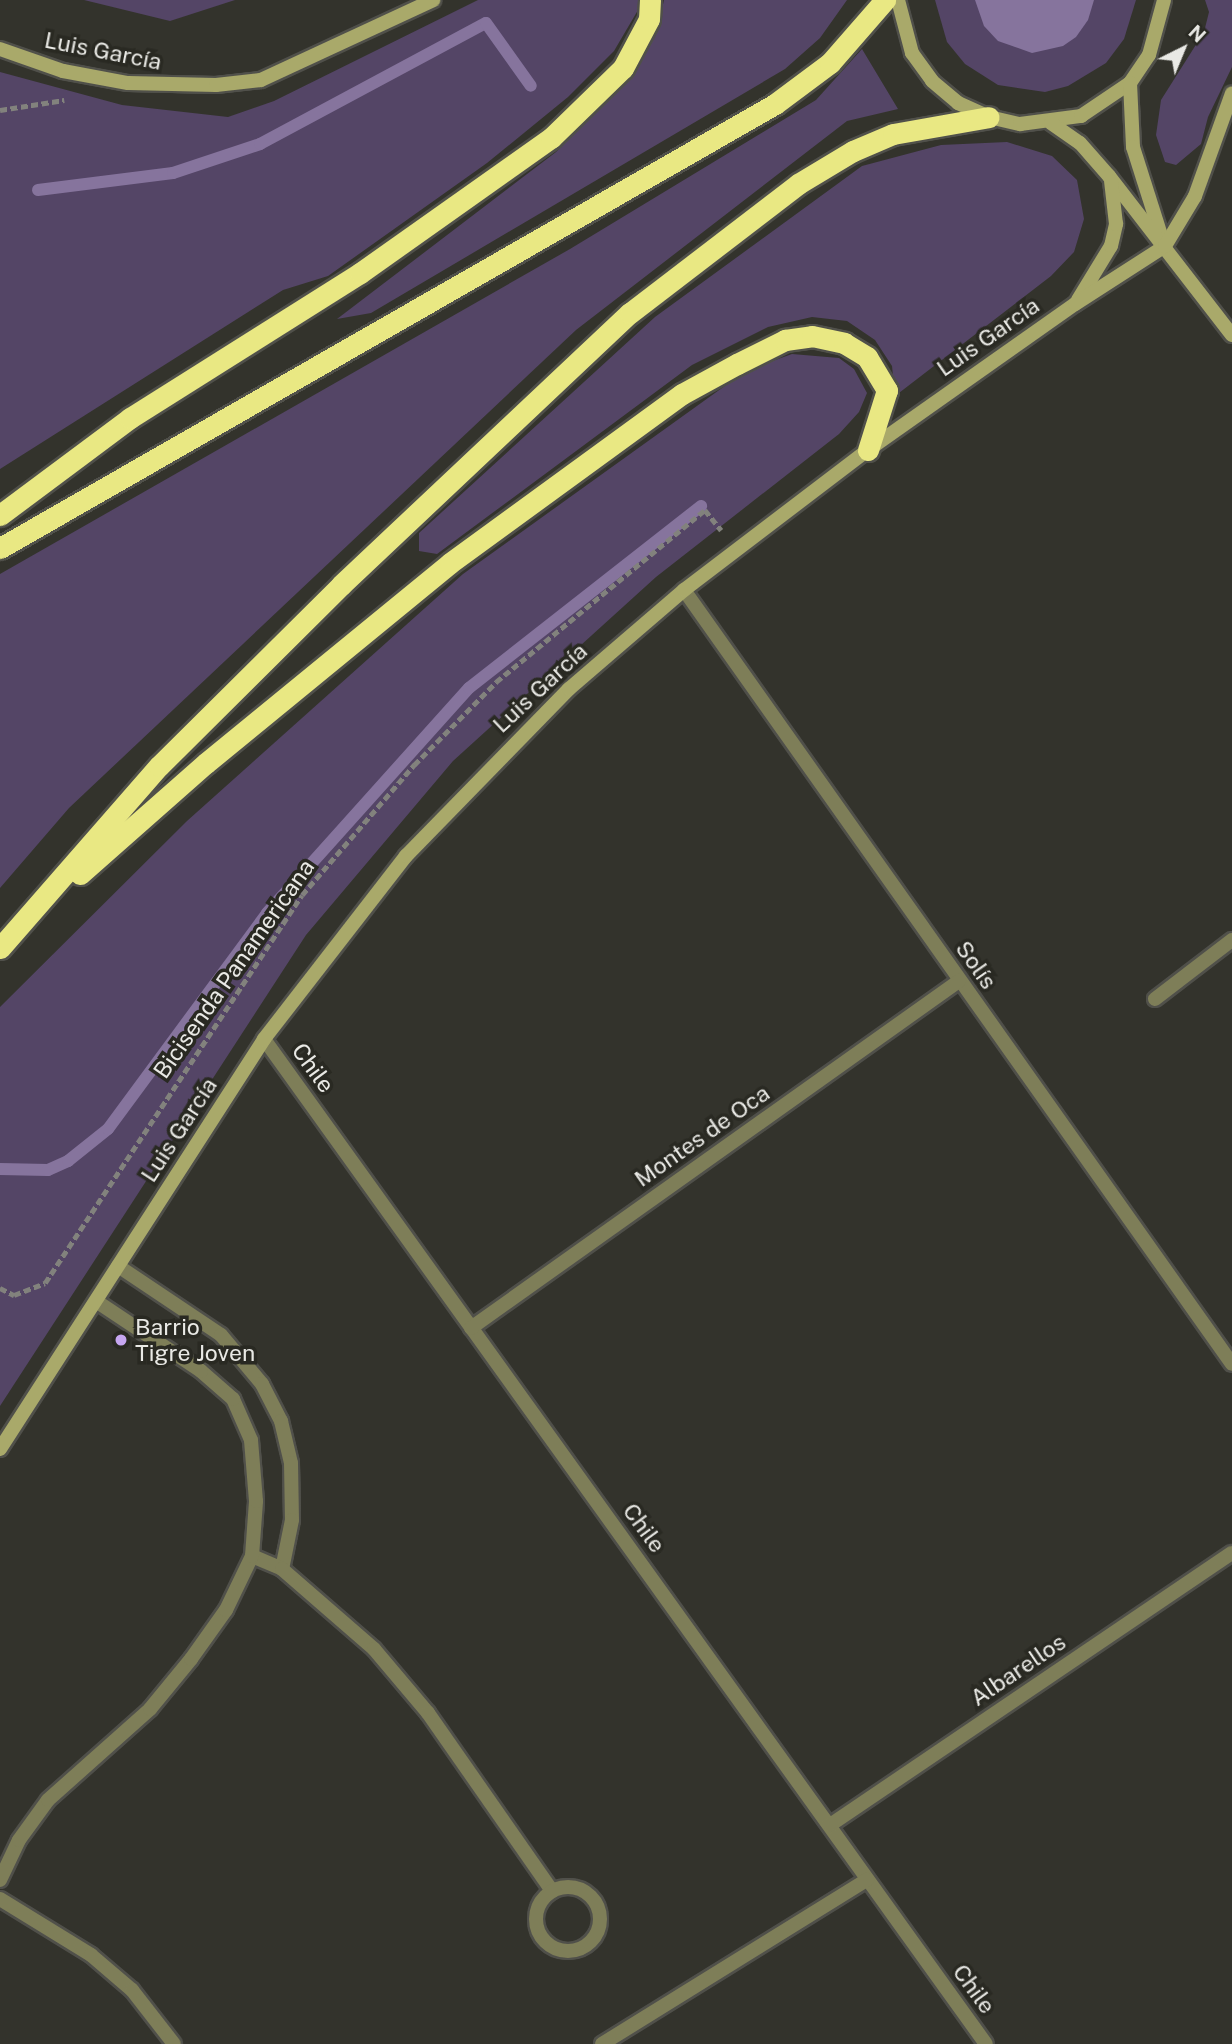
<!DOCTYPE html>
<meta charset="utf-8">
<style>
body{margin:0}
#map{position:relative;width:1232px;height:2044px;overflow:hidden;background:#33332c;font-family:"Public Sans",sans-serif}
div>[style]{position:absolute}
.green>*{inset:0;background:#544566}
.water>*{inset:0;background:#86749d}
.stream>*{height:12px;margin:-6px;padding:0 6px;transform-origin:6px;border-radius:6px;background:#86749d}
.path>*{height:4.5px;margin-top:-2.25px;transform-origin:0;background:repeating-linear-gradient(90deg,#82827d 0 7px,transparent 0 10.5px)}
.roads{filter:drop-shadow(2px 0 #50504a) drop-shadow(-2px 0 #50504a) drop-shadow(0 2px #50504a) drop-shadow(0 -2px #50504a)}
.lane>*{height:14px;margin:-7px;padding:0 7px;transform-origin:7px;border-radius:7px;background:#7e7e58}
.street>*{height:14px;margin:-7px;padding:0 7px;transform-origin:7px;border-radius:7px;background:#7e7e58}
.street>.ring{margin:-7px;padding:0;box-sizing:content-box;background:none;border:14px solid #7e7e58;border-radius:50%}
.secondary>*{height:14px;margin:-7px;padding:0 7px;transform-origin:7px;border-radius:7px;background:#a9a96a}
.highway>*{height:21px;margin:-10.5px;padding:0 10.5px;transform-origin:10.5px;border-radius:10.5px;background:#e9e883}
.dots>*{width:19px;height:19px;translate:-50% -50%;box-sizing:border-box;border:4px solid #292922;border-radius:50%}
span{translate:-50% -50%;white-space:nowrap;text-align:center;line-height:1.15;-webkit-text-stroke:7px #292922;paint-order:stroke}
.street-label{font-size:23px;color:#e9e9e5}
.poi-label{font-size:23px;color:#e9e9e5}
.left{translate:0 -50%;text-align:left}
.north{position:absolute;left:1148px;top:14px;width:70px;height:70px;-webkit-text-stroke:5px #292922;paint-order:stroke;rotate:43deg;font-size:19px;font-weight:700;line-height:28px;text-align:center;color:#e9e9e5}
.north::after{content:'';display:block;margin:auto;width:24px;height:32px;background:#e9e9e5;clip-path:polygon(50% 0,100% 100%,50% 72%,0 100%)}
</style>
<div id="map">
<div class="green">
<i style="clip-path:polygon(84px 0,235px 0,170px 21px)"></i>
<i style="clip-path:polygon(478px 0,641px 0,641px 5px,614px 51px,568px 97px,487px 163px,328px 276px,283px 290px,0 469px,0 72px,122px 105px,228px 117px,274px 101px)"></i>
<i style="clip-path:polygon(664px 0,847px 0,820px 38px,785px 69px,371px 313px,337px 319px,556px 152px,620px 88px,657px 31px)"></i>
<i style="clip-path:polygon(935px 0,1136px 0,1124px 39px,1106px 63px,1068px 86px,1045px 92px,998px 85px,965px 64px,947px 42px)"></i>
<i style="clip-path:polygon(1205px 0,1232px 0,1232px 67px,1208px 117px,1201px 144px,1176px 165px,1165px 162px,1156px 135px,1161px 100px,1204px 32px,1209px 12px)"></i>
<i style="clip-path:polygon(862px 49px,898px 109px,847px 121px,576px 330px,69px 808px,0 888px,0 574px,570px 249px,816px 100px)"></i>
<i style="clip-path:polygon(1007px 142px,1052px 156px,1077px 180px,1084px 219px,1074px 252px,1051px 276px,895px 396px,892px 366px,875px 340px,847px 321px,812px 317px,768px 327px,692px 365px,437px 554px,419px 551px,419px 533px,655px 317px,862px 166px,941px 145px)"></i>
<i style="clip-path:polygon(792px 354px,839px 358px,854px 369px,867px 393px,859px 412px,839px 434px,656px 577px,453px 761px,306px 935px,0 1406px,0 1007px,187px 821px,463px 574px,747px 370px)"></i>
</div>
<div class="water">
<i style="clip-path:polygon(975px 0,1094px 0,1088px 20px,1076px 37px,1063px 46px,1032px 53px,998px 41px,984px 26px)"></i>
</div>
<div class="stream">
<i style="left:38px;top:190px;width:136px;rotate:-7.2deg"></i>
<i style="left:173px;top:173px;width:92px;rotate:-18.4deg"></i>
<i style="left:260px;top:144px;width:256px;rotate:-28.2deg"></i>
<i style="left:486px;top:23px;width:77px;rotate:54.5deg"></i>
<i style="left:0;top:1169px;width:48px;rotate:1.2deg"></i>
<i style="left:48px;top:1170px;width:22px;rotate:-24deg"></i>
<i style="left:68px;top:1161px;width:51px;rotate:-38.7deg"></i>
<i style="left:108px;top:1129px;width:268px;rotate:-53.6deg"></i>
<i style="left:267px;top:913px;width:302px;rotate:-48.1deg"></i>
<i style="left:469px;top:688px;width:295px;rotate:-38.1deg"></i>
</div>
<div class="path">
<i style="left:0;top:110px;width:65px;rotate:-8.9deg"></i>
<i style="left:0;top:1288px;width:16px;rotate:27deg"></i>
<i style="left:14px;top:1295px;width:33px;rotate:-21deg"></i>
<i style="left:45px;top:1283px;width:465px;rotate:-56.5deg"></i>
<i style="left:302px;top:895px;width:172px;rotate:-49.3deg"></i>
<i style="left:414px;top:765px;width:117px;rotate:-45.3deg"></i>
<i style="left:496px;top:682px;width:271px;rotate:-39.5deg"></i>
<i style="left:705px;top:510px;width:26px;rotate:51deg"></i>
</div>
<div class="roads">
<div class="lane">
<i style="left:1155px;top:999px;width:97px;rotate:-37.5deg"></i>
</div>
<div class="street">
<i style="left:684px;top:590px;width:948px;rotate:54.7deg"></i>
<i style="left:264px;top:1039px;width:1237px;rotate:54.31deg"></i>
<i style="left:118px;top:1266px;width:124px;rotate:33.8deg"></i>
<i style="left:221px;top:1335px;width:64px;rotate:50.1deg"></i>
<i style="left:262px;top:1384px;width:42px;rotate:62.8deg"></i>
<i style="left:281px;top:1421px;width:43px;rotate:76.6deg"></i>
<i style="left:291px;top:1463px;width:57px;rotate:89deg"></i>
<i style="left:292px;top:1520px;width:50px;rotate:101.5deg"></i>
<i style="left:471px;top:1328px;width:599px;rotate:-35.42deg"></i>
<i style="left:252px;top:1556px;width:33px;rotate:23deg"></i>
<i style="left:282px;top:1569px;width:122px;rotate:41deg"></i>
<i style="left:374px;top:1649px;width:84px;rotate:49.8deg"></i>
<i style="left:428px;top:1713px;width:217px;rotate:55.1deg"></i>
<i style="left:830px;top:1825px;width:485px;rotate:-34.1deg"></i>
<i style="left:0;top:1880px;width:44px;rotate:-64.6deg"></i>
<i style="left:19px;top:1840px;width:49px;rotate:-54.1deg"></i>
<i style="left:48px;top:1800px;width:137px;rotate:-41.7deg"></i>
<i style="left:150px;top:1709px;width:65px;rotate:-50.6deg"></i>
<i style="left:191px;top:1659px;width:60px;rotate:-54.5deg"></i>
<i style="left:226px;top:1610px;width:60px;rotate:-64.3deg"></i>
<i style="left:252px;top:1556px;width:55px;rotate:-85.8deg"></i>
<i style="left:256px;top:1501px;width:61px;rotate:-94.7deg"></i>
<i style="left:251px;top:1440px;width:45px;rotate:-113.7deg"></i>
<i style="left:233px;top:1399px;width:43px;rotate:-138.8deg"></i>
<i style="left:201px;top:1371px;width:126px;rotate:-146.3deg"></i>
<i class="ring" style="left:536px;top:1887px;width:50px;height:50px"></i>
<i style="left:0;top:1899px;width:107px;rotate:31.6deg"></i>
<i style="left:91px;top:1955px;width:54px;rotate:40.5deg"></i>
<i style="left:132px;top:1990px;width:68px;rotate:52.1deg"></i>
<i style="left:602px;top:2044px;width:312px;rotate:-31.8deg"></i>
</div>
<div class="secondary">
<i style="left:898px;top:0;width:55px;rotate:75.2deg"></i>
<i style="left:912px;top:53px;width:34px;rotate:54deg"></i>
<i style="left:932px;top:81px;width:34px;rotate:40deg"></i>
<i style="left:958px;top:103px;width:34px;rotate:24deg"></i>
<i style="left:989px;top:117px;width:32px;rotate:13deg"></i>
<i style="left:1020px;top:124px;width:62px;rotate:-7.5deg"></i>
<i style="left:1081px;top:116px;width:59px;rotate:-34deg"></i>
<i style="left:1130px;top:83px;width:34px;rotate:-56deg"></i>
<i style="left:1149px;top:55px;width:57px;rotate:-74.7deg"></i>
<i style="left:0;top:49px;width:67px;rotate:19.2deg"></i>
<i style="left:63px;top:71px;width:66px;rotate:10.5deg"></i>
<i style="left:128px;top:83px;width:88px;rotate:1.3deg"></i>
<i style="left:216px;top:85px;width:45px;rotate:-6.3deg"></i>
<i style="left:261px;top:80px;width:190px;rotate:-24.9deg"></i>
<i style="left:1130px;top:83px;width:64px;rotate:87.3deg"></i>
<i style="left:1133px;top:147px;width:89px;rotate:72.4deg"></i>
<i style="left:1051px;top:123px;width:35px;rotate:35deg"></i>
<i style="left:1080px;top:143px;width:44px;rotate:48.7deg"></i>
<i style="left:1109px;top:176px;width:201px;rotate:52.3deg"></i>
<i style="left:1078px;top:300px;width:63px;rotate:-58.6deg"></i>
<i style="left:1111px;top:246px;width:23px;rotate:-77deg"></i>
<i style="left:1116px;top:224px;width:43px;rotate:-96.6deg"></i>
<i style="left:0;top:1449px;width:488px;rotate:-57.2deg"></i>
<i style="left:264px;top:1039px;width:232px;rotate:-52.2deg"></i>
<i style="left:406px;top:856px;width:233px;rotate:-45.7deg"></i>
<i style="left:569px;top:689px;width:152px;rotate:-40.7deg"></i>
<i style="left:684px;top:590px;width:231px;rotate:-37.3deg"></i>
<i style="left:868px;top:450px;width:253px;rotate:-35.2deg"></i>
<i style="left:1075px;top:304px;width:107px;rotate:-32.8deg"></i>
<i style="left:1165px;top:246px;width:58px;rotate:-59deg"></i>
<i style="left:1195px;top:196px;width:109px;rotate:-70.2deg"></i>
</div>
<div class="highway">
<i style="left:0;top:515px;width:162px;rotate:-36.7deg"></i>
<i style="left:130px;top:418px;width:272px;rotate:-32.2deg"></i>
<i style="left:360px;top:273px;width:234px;rotate:-35.3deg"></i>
<i style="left:551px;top:138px;width:100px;rotate:-44.2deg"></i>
<i style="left:623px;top:68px;width:55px;rotate:-62deg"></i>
<i style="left:649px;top:19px;width:19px;rotate:-87deg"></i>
<i style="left:0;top:548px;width:893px;rotate:-29.81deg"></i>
<i style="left:775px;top:104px;width:69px;rotate:-36.7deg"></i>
<i style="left:830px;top:63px;width:84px;rotate:-48.9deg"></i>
<i style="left:80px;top:874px;width:168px;rotate:-41.4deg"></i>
<i style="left:206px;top:763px;width:315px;rotate:-39.3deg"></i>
<i style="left:450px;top:563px;width:287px;rotate:-36.1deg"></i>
<i style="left:682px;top:394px;width:63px;rotate:-28.6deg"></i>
<i style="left:737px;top:364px;width:54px;rotate:-26.6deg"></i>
<i style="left:785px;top:340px;width:27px;rotate:-8deg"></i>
<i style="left:812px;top:336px;width:33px;rotate:12deg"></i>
<i style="left:844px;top:343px;width:27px;rotate:31deg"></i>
<i style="left:867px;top:357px;width:39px;rotate:59deg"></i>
<i style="left:887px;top:390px;width:63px;rotate:107.6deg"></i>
<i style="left:0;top:948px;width:242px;rotate:-48.9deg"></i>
<i style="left:159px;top:766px;width:257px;rotate:-44.8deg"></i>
<i style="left:341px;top:585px;width:397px;rotate:-43.3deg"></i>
<i style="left:630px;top:313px;width:212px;rotate:-37.5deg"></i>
<i style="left:798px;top:184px;width:64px;rotate:-31deg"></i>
<i style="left:853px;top:151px;width:43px;rotate:-23deg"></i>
<i style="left:893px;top:134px;width:97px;rotate:-10deg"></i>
</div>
</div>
<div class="dots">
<i style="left:121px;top:1340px;background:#c6a6f0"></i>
</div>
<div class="street-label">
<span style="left:103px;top:51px;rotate:11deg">Luis García</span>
<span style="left:988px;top:337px;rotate:-35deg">Luis García</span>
<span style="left:540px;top:688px;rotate:-43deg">Luis García</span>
<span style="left:976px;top:965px;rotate:55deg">Solís</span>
<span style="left:234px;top:969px;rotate:-55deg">Bicisenda Panamericana</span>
<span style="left:313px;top:1068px;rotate:54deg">Chile</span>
<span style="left:179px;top:1130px;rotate:-57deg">Luis García</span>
<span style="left:702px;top:1136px;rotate:-35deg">Montes de Oca</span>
<span style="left:644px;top:1528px;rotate:54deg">Chile</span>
<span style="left:1018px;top:1670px;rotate:-34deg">Albarellos</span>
<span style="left:974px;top:1989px;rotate:54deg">Chile</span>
</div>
<div class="poi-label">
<span class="left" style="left:135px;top:1340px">Barrio<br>Tigre Joven</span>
</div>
<div class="north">N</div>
</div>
